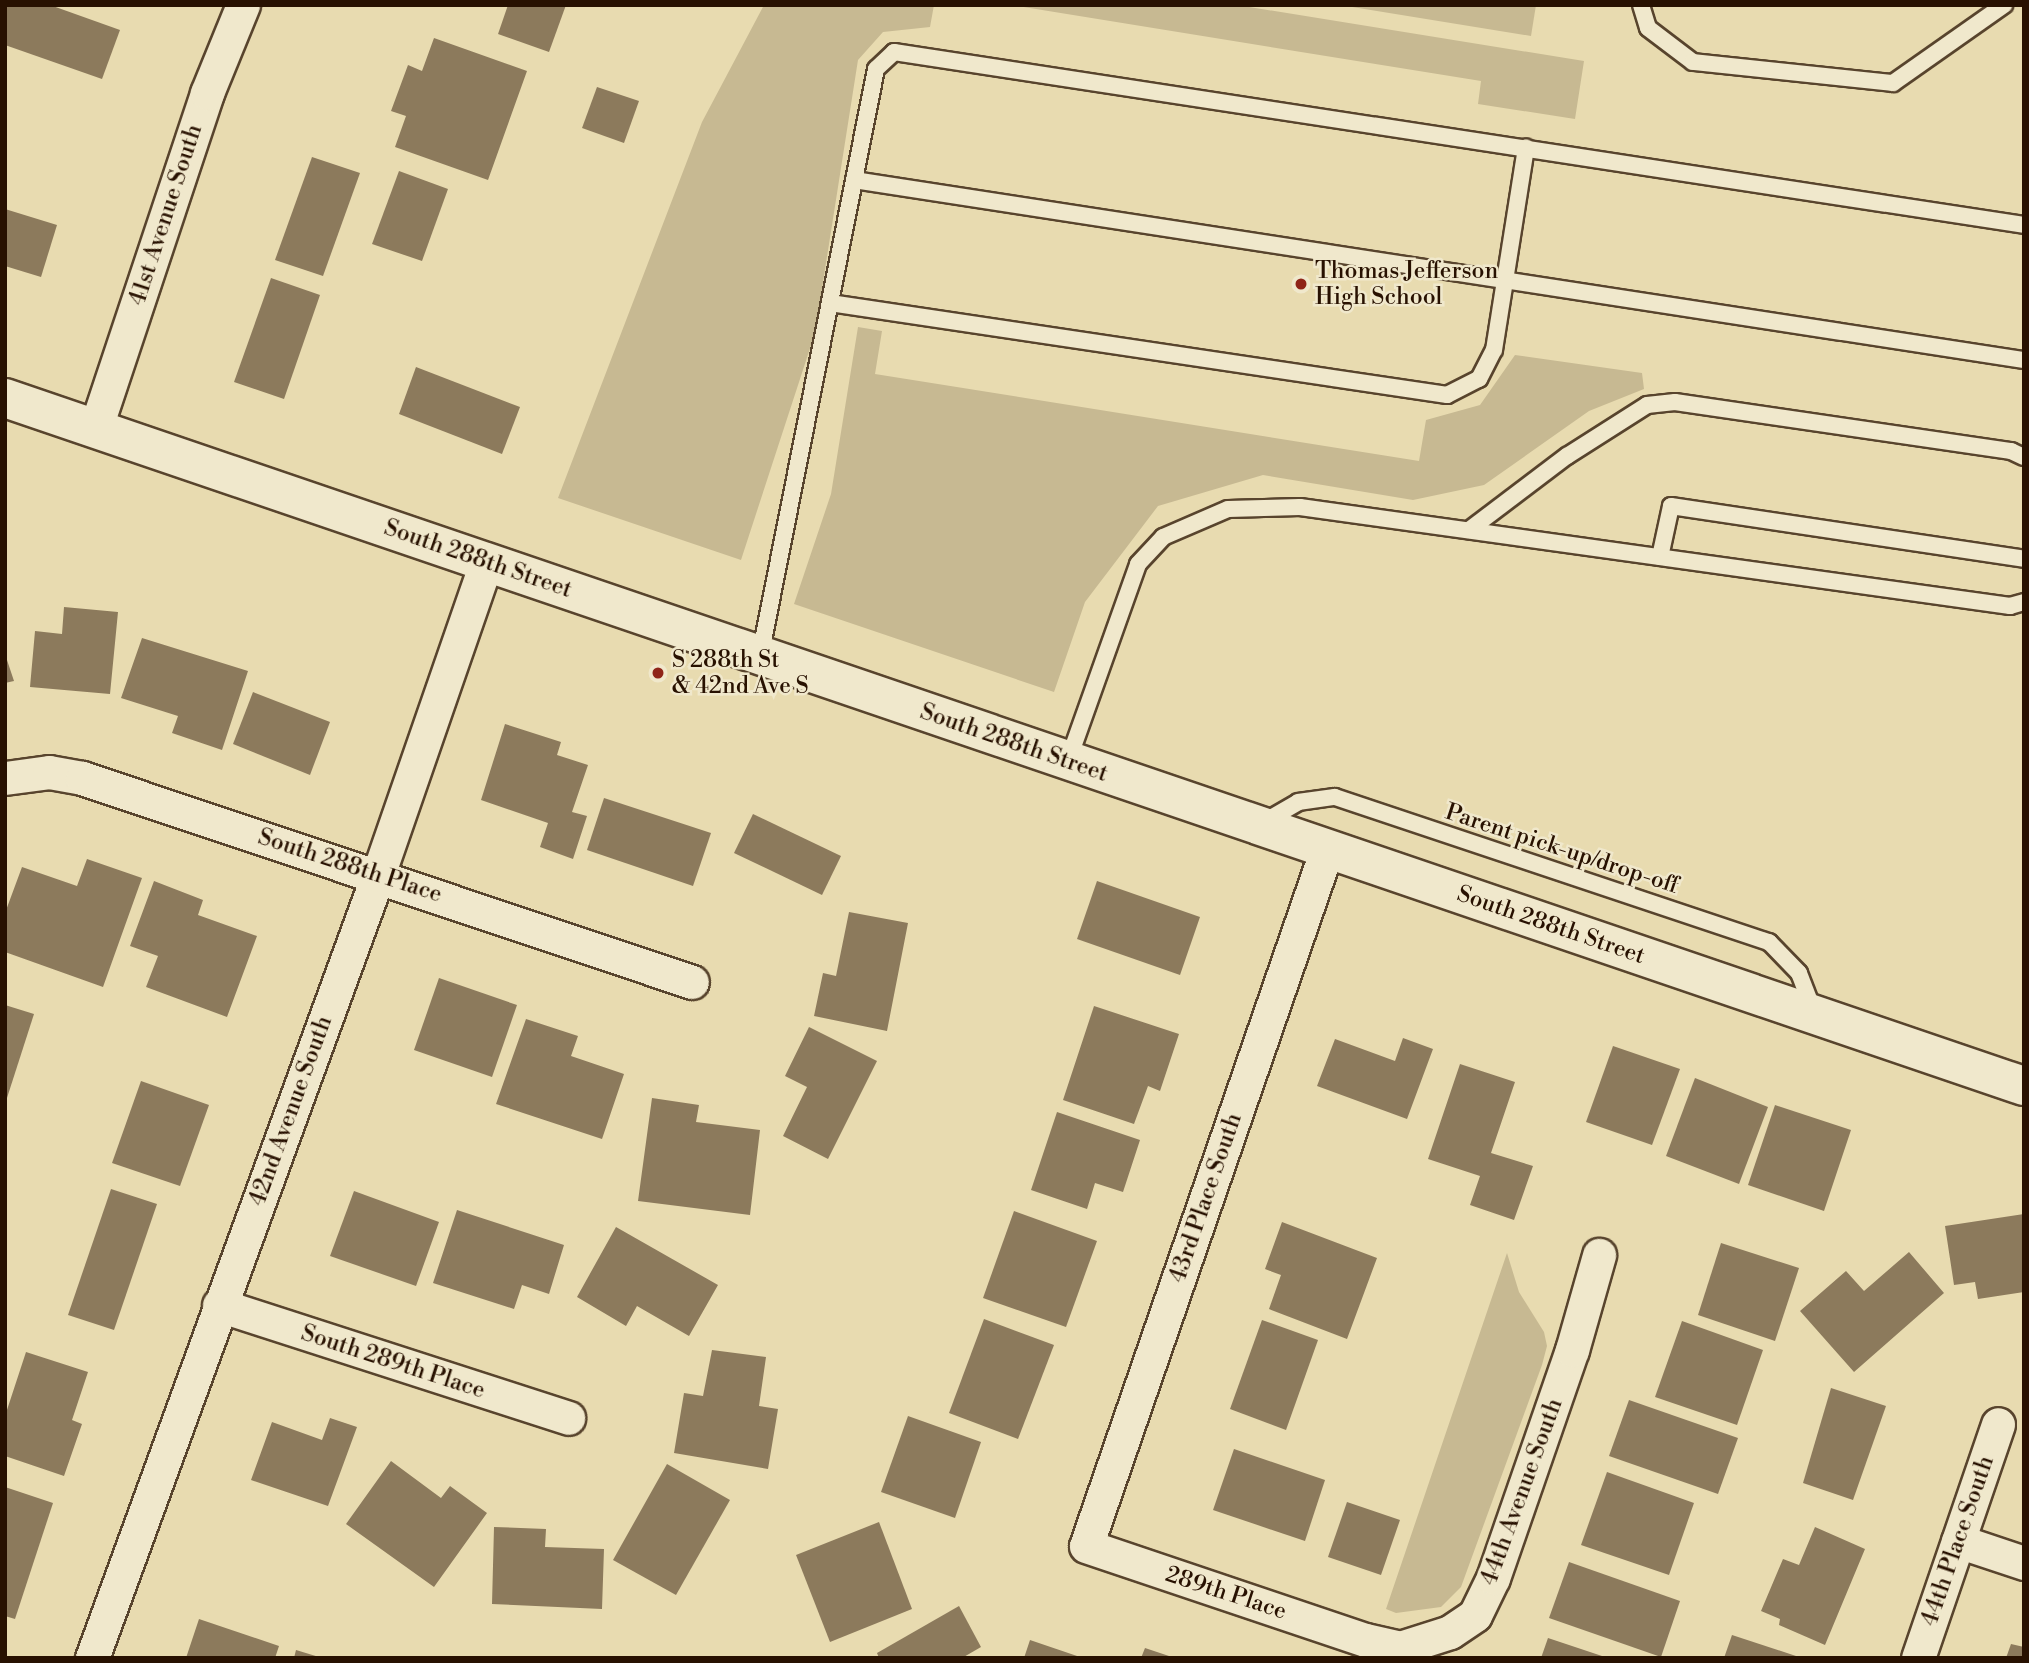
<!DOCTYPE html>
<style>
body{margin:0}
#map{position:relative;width:2029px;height:1663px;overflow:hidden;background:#e8dbb0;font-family:"Libre Bodoni",serif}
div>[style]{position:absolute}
.green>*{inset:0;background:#c7b992}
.building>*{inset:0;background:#8c7a5c}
.roads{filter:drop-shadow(2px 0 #58442d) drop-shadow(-2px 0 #58442d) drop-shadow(0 2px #58442d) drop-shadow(0 -2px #58442d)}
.service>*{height:16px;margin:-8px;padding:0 8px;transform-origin:8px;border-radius:8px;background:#f0e8cc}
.minor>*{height:33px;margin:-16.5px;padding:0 16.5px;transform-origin:16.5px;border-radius:16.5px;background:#f0e8cc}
.secondary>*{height:38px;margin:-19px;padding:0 19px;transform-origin:19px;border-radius:19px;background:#f0e8cc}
.dots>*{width:19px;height:19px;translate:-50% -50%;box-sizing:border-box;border:4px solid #f0e8cc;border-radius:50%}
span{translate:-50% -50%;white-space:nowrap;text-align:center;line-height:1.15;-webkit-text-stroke:5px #f0e8cc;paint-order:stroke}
.street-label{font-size:23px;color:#281101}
.poi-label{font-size:23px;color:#281101}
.left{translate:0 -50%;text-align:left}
.frame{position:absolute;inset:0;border:7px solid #281101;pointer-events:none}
</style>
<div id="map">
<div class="green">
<i style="clip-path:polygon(764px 5px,934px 5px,930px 27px,883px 32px,858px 60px,815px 333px,741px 560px,558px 498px,702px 122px)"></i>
<i style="clip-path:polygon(1011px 5px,1237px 5px,1584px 61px,1575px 119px,1478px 104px,1481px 81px)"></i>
<i style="clip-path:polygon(1340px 5px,1536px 5px,1531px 36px)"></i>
<i style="clip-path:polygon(858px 327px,882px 331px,875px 374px,1419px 461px,1426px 420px,1480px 405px,1515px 355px,1642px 373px,1644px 389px,1589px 411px,1484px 485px,1413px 500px,1263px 475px,1158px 506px,1085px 602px,1054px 692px,794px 604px,831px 494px)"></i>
<i style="clip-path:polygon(1507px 1253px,1519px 1292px,1544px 1332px,1547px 1346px,1542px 1365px,1461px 1587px,1441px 1607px,1396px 1613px,1386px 1609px)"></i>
</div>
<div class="building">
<i style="clip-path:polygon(5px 5px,50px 5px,120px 30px,102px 79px,5px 45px)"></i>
<i style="clip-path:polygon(508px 5px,566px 5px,549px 52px,498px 34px)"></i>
<i style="clip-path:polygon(434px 38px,527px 71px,488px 180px,395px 147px,406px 116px,391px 111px,408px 65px,422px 71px)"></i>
<i style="clip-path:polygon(597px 87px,639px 101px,624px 143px,582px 128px)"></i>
<i style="clip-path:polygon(312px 157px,360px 173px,323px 276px,275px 260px)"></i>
<i style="clip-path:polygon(399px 171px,448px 189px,422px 261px,372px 244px)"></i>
<i style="clip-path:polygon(5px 209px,57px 225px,41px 277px,5px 266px)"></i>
<i style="clip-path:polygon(271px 278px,320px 295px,284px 399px,234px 382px)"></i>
<i style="clip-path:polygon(416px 367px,520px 407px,502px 454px,399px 414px)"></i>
<i style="clip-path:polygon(64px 607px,118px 612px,110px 694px,30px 687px,35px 631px,62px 634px)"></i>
<i style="clip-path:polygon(142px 638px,248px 671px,222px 750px,172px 733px,178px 716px,121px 698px)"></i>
<i style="clip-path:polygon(5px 654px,14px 681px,5px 683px)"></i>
<i style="clip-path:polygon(253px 692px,330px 722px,310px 775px,233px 744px)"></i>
<i style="clip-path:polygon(505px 724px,561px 742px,557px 755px,588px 765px,572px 812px,587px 816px,573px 859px,540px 847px,548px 823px,481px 800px)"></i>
<i style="clip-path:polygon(604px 798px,711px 833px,693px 886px,587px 850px)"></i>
<i style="clip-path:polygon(753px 814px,841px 856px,822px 895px,734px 853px)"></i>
<i style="clip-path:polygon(87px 859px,142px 878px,103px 987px,5px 952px,5px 913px,22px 867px,77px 886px)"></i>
<i style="clip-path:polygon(154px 881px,203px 900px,198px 915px,257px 936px,227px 1017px,146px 987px,158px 956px,130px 946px)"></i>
<i style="clip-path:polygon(1097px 881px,1200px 917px,1180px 975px,1077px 939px)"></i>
<i style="clip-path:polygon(849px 912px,908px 923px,887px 1031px,814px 1016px,823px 973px,836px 976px)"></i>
<i style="clip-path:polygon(439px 978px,517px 1005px,492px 1077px,414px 1050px)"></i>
<i style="clip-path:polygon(5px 1005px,34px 1014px,6px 1101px,5px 1101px)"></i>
<i style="clip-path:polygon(1094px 1006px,1179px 1034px,1160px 1091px,1148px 1086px,1134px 1124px,1063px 1100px)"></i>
<i style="clip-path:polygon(526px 1019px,578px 1036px,571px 1056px,624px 1074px,602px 1139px,496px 1104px)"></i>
<i style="clip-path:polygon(809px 1027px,877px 1061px,828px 1159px,783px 1136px,807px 1087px,785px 1076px)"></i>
<i style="clip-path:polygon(1403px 1038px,1433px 1049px,1407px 1119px,1317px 1086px,1335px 1039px,1395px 1061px)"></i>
<i style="clip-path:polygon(1613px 1046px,1680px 1069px,1652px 1145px,1586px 1122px)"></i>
<i style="clip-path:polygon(1460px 1064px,1515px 1082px,1491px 1153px,1533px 1166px,1514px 1220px,1470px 1205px,1480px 1176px,1428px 1159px)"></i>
<i style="clip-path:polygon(1695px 1078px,1768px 1107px,1739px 1184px,1666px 1156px)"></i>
<i style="clip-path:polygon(141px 1081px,209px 1105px,180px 1186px,112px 1163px)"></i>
<i style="clip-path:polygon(652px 1098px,699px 1105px,696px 1122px,760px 1130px,750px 1215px,638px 1201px)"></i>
<i style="clip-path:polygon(1775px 1105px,1851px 1130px,1824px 1211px,1748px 1185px)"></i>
<i style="clip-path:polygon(1057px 1112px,1140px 1140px,1123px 1192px,1095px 1183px,1087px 1209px,1031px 1190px)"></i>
<i style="clip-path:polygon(111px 1189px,157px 1204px,114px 1330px,68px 1315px)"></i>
<i style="clip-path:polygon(354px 1191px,439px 1222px,416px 1286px,330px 1256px)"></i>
<i style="clip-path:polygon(457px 1210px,564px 1245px,549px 1294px,522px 1285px,514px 1309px,433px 1283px)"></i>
<i style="clip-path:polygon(1014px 1211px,1097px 1241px,1066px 1327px,983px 1298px)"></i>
<i style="clip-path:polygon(2024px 1214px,2024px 1292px,1978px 1299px,1975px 1282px,1954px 1285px,1945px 1226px)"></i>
<i style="clip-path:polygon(1282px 1222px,1377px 1258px,1347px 1339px,1269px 1309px,1281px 1275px,1265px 1269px)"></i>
<i style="clip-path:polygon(616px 1227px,718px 1285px,689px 1336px,637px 1306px,626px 1326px,577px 1297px)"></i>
<i style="clip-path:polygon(1721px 1243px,1799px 1268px,1775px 1341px,1698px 1315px)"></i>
<i style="clip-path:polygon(1909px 1252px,1944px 1293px,1854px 1372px,1800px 1311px,1846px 1271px,1864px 1291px)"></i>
<i style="clip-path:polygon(984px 1319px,1054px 1345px,1018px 1439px,949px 1413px)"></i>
<i style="clip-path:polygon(1262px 1320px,1318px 1340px,1286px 1430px,1230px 1409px)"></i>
<i style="clip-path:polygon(1682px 1321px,1763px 1350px,1737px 1425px,1655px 1397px)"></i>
<i style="clip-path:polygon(712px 1350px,766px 1357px,759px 1406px,778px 1409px,768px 1469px,674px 1453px,684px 1393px,703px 1396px)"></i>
<i style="clip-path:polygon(26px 1352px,88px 1372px,72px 1420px,82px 1424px,64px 1476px,5px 1456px,5px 1416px)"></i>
<i style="clip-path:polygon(1831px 1388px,1886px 1406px,1853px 1500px,1803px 1483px)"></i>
<i style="clip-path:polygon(1629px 1400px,1738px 1438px,1718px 1494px,1609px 1456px)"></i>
<i style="clip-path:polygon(908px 1416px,981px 1442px,955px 1518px,881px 1492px)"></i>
<i style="clip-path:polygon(330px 1418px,357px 1427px,328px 1506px,251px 1480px,272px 1422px,322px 1440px)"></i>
<i style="clip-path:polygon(1234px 1449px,1325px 1480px,1305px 1541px,1213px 1510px)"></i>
<i style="clip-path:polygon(391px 1461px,441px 1498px,450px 1486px,487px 1513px,434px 1587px,346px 1524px)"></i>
<i style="clip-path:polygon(667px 1464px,730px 1500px,676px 1595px,613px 1560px)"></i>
<i style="clip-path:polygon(1607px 1472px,1694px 1503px,1669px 1575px,1581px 1545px)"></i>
<i style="clip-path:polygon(5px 1487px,53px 1503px,15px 1619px,5px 1616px)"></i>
<i style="clip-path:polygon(1347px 1502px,1400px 1520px,1381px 1575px,1328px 1557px)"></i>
<i style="clip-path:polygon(879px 1522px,912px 1609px,830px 1642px,796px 1555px)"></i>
<i style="clip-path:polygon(494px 1527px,546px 1529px,545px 1547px,604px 1549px,602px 1609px,492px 1604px)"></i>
<i style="clip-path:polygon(1815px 1527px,1865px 1549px,1825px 1645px,1779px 1625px,1780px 1619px,1761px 1611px,1783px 1559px,1799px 1565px)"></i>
<i style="clip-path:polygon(1569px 1562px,1680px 1601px,1661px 1657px,1549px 1618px)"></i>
<i style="clip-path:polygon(959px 1606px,981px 1647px,962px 1658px,879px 1658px,877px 1653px)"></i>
<i style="clip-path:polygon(199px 1619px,279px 1646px,275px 1658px,186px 1658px)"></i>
<i style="clip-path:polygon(1732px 1635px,1799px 1657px,1799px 1658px,1724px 1658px)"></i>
<i style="clip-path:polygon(1548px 1638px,1605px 1657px,1605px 1658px,1541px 1658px)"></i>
<i style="clip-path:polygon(1030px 1640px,1080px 1657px,1080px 1658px,1024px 1658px)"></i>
<i style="clip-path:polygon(2011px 1644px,2024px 1647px,2024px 1658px,2006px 1658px)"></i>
<i style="clip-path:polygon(1145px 1648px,1172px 1657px,1172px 1658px,1141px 1658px)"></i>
<i style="clip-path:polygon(296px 1650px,319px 1657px,319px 1658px,294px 1658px)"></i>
</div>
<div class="roads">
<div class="service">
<i style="left:1641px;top:5px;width:24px;rotate:73deg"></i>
<i style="left:1648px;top:28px;width:56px;rotate:37.1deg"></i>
<i style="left:1693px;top:62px;width:201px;rotate:6deg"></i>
<i style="left:1893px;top:83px;width:136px;rotate:-35.1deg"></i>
<i style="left:854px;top:180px;width:1184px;rotate:8.75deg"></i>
<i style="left:830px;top:303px;width:624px;rotate:8.48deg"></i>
<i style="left:1447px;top:395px;width:36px;rotate:-27deg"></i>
<i style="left:1479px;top:379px;width:33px;rotate:-63deg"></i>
<i style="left:1494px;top:350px;width:205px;rotate:-81deg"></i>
<i style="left:1469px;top:530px;width:123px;rotate:-37.1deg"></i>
<i style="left:1567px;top:456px;width:95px;rotate:-32.5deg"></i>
<i style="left:1647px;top:405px;width:28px;rotate:-6deg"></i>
<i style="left:1675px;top:402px;width:340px;rotate:8.3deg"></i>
<i style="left:2011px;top:451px;width:14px;rotate:25deg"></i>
<i style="left:1660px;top:557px;width:52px;rotate:-77.8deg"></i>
<i style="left:1671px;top:506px;width:357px;rotate:8.5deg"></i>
<i style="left:760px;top:656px;width:598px;rotate:-78.82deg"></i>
<i style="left:876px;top:69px;width:25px;rotate:-43deg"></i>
<i style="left:894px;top:52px;width:1143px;rotate:8.7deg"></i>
<i style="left:1068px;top:761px;width:209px;rotate:-70.4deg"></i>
<i style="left:1138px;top:564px;width:37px;rotate:-47deg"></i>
<i style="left:1163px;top:537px;width:71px;rotate:-23.3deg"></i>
<i style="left:1228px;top:509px;width:72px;rotate:-1.6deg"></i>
<i style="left:1300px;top:507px;width:717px;rotate:7.94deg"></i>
<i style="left:2010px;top:606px;width:15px;rotate:-16deg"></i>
<i style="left:1264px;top:822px;width:39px;rotate:-30deg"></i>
<i style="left:1298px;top:802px;width:37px;rotate:-8deg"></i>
<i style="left:1335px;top:797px;width:458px;rotate:18.5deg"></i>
<i style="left:1769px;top:942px;width:43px;rotate:45.9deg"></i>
<i style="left:1799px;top:973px;width:40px;rotate:69deg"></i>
</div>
<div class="minor">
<i style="left:96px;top:427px;width:352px;rotate:-71.6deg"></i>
<i style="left:207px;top:93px;width:95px;rotate:-67.8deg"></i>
<i style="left:5px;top:778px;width:44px;rotate:-7.8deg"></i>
<i style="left:49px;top:772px;width:34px;rotate:10deg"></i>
<i style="left:82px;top:778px;width:643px;rotate:18.49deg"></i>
<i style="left:1327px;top:849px;width:737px;rotate:109.07deg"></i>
<i style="left:1086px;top:1546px;width:295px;rotate:18.6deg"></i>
<i style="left:1366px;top:1640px;width:35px;rotate:13deg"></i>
<i style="left:1400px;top:1648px;width:52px;rotate:-17.7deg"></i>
<i style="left:1450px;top:1632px;width:30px;rotate:-34deg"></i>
<i style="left:1475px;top:1615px;width:41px;rotate:-64.1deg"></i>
<i style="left:1493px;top:1578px;width:241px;rotate:-70.9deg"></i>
<i style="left:1572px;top:1350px;width:99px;rotate:-74.1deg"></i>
<i style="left:219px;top:1305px;width:367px;rotate:17.9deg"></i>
<i style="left:1958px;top:1541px;width:70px;rotate:18.4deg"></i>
<i style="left:92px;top:1658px;width:834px;rotate:-69.93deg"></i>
<i style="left:378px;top:875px;width:330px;rotate:-70.9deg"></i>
<i style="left:1918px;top:1658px;width:247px;rotate:-71.1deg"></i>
</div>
<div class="secondary">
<i style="left:5px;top:398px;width:2133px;rotate:18.82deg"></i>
</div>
</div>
<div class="dots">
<i style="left:1301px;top:284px;background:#8f2418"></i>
<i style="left:658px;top:673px;background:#8f2418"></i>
</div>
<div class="street-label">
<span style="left:166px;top:215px;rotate:-72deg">41st Avenue South</span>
<span style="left:478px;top:559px;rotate:19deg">South 288th Street</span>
<span style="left:1014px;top:743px;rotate:19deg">South 288th Street</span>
<span style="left:1562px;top:849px;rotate:18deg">Parent pick-up/drop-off</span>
<span style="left:350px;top:866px;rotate:18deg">South 288th Place</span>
<span style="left:1551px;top:925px;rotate:19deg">South 288th Street</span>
<span style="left:291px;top:1111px;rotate:-70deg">42nd Avenue South</span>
<span style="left:1206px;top:1198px;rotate:-71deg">43rd Place South</span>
<span style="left:393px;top:1362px;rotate:18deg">South 289th Place</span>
<span style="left:1522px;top:1492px;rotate:-70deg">44th Avenue South</span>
<span style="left:1958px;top:1541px;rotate:-71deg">44th Place South</span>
<span style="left:1226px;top:1593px;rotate:18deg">289th Place</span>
</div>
<div class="poi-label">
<span class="left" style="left:1315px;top:284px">Thomas Jefferson<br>High School</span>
<span class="left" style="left:672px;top:673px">S 288th St<br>&amp; 42nd Ave S</span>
</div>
<div class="frame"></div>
</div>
